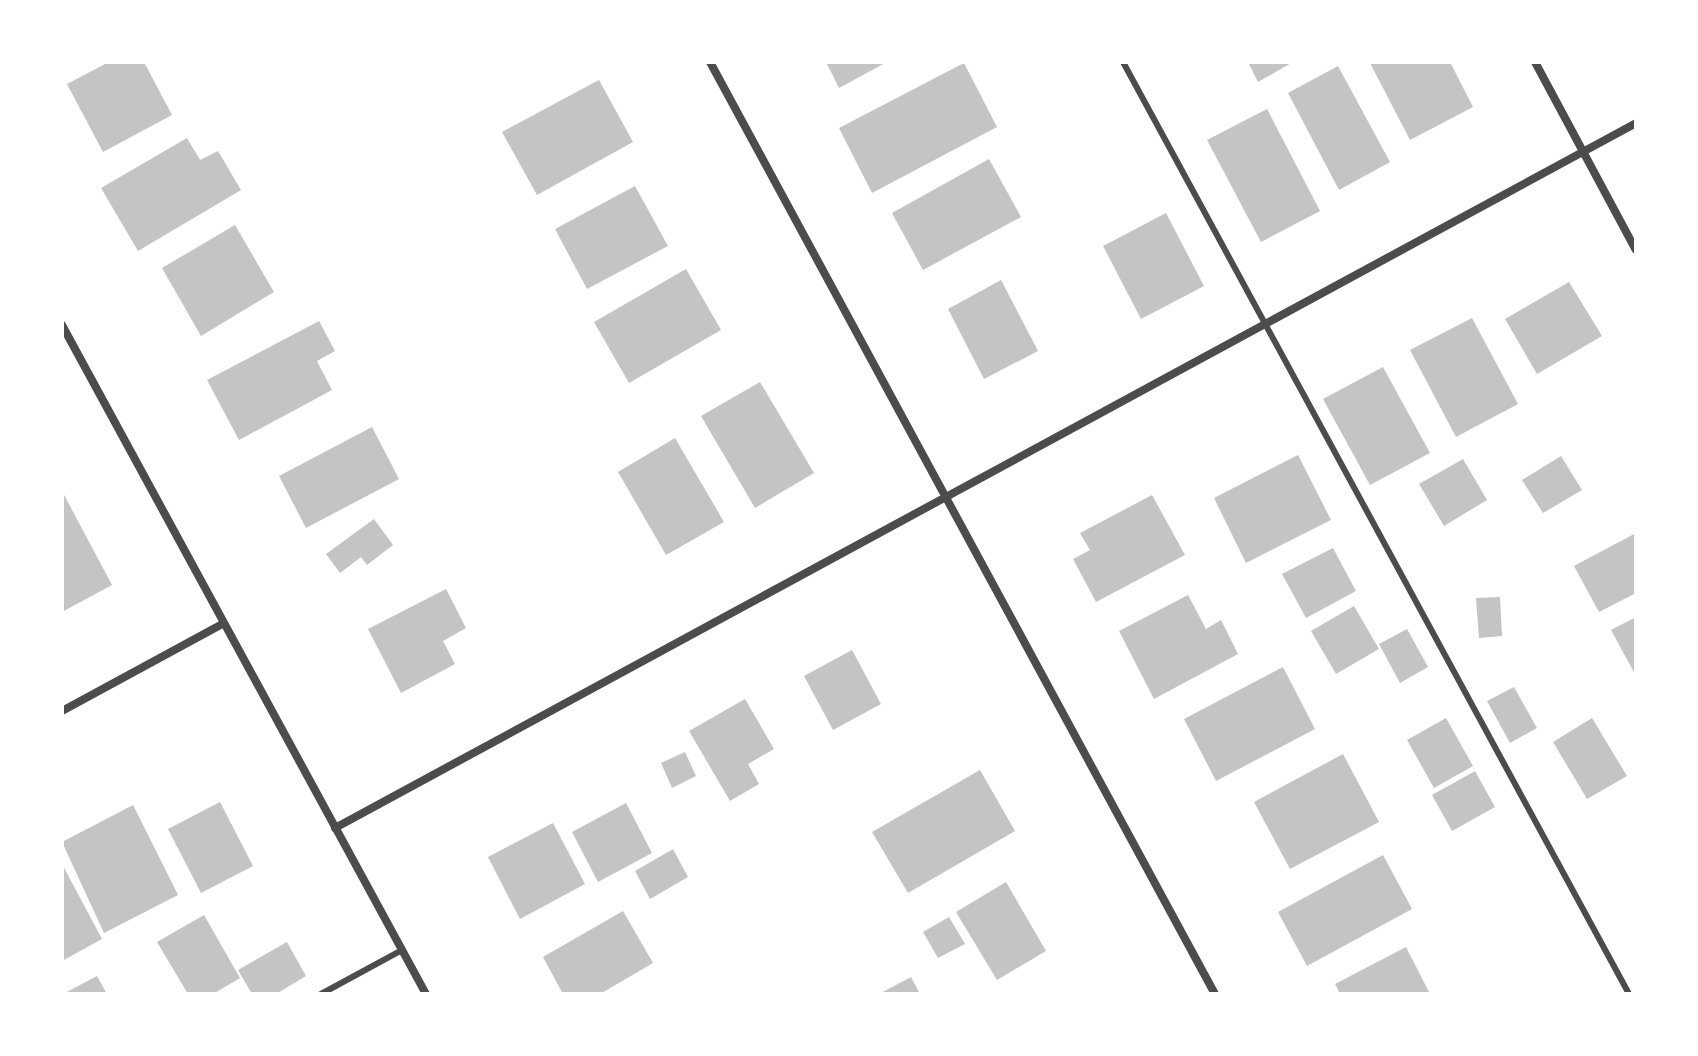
<!DOCTYPE html>
<style>
body{margin:0}
#map{position:relative;width:1698px;height:1056px;overflow:hidden;background:#fff;font-family:"Alegreya Sans",sans-serif}
div>[style]{position:absolute}
.building>*{inset:0;background:#c4c4c4}
.service>*{height:6px;margin:-3px;padding:0 3px;transform-origin:3px;border-radius:3px;background:#4c4c4c}
.minor>*{height:8px;margin:-4px;padding:0 4px;transform-origin:4px;border-radius:4px;background:#4c4c4c}
span{translate:-50% -50%;white-space:nowrap;text-align:center;line-height:1.15;-webkit-text-stroke:8px #fff;paint-order:stroke}
.frame{position:absolute;inset:0;border:64px solid #fff;pointer-events:none}
</style>
<div id="map">
<div class="building">
<i style="clip-path:polygon(109px 62px,144px 62px,172px 115px,103px 152px,67px 84px)"></i>
<i style="clip-path:polygon(826px 62px,887px 62px,839px 88px)"></i>
<i style="clip-path:polygon(1248px 62px,1293px 62px,1258px 82px)"></i>
<i style="clip-path:polygon(1450px 62px,1473px 107px,1410px 140px,1370px 63px)"></i>
<i style="clip-path:polygon(964px 63px,997px 127px,872px 193px,839px 128px)"></i>
<i style="clip-path:polygon(1338px 66px,1390px 162px,1339px 190px,1288px 93px)"></i>
<i style="clip-path:polygon(599px 80px,633px 142px,537px 195px,502px 132px)"></i>
<i style="clip-path:polygon(1267px 109px,1320px 211px,1261px 242px,1207px 140px)"></i>
<i style="clip-path:polygon(187px 138px,200px 160px,218px 151px,241px 190px,138px 251px,101px 188px)"></i>
<i style="clip-path:polygon(989px 159px,1021px 217px,923px 270px,892px 213px)"></i>
<i style="clip-path:polygon(635px 186px,668px 246px,587px 289px,555px 229px)"></i>
<i style="clip-path:polygon(1166px 213px,1204px 286px,1141px 319px,1103px 246px)"></i>
<i style="clip-path:polygon(235px 225px,274px 292px,201px 336px,162px 268px)"></i>
<i style="clip-path:polygon(686px 269px,721px 330px,629px 383px,594px 322px)"></i>
<i style="clip-path:polygon(1001px 280px,1038px 351px,984px 379px,948px 309px)"></i>
<i style="clip-path:polygon(1569px 282px,1602px 336px,1537px 374px,1505px 319px)"></i>
<i style="clip-path:polygon(1472px 318px,1518px 404px,1456px 437px,1410px 350px)"></i>
<i style="clip-path:polygon(319px 321px,335px 351px,317px 361px,332px 390px,239px 440px,207px 380px)"></i>
<i style="clip-path:polygon(1383px 367px,1430px 453px,1370px 485px,1323px 399px)"></i>
<i style="clip-path:polygon(760px 382px,814px 473px,755px 508px,701px 416px)"></i>
<i style="clip-path:polygon(372px 427px,399px 479px,306px 528px,279px 476px)"></i>
<i style="clip-path:polygon(675px 438px,724px 522px,666px 555px,618px 472px)"></i>
<i style="clip-path:polygon(1298px 455px,1331px 520px,1246px 563px,1214px 498px)"></i>
<i style="clip-path:polygon(1561px 456px,1582px 490px,1543px 513px,1522px 480px)"></i>
<i style="clip-path:polygon(1463px 459px,1487px 500px,1444px 526px,1419px 484px)"></i>
<i style="clip-path:polygon(62px 491px,112px 585px,62px 612px)"></i>
<i style="clip-path:polygon(1152px 495px,1185px 555px,1096px 602px,1073px 559px,1090px 550px,1080px 533px)"></i>
<i style="clip-path:polygon(374px 519px,393px 545px,367px 565px,361px 557px,340px 573px,326px 554px)"></i>
<i style="clip-path:polygon(1636px 533px,1636px 593px,1599px 612px,1574px 566px)"></i>
<i style="clip-path:polygon(1333px 548px,1356px 591px,1306px 618px,1282px 574px)"></i>
<i style="clip-path:polygon(446px 589px,466px 628px,443px 641px,455px 664px,401px 693px,368px 629px)"></i>
<i style="clip-path:polygon(1188px 595px,1206px 629px,1221px 620px,1238px 654px,1154px 699px,1119px 631px)"></i>
<i style="clip-path:polygon(1500px 597px,1502px 636px,1479px 638px,1476px 598px)"></i>
<i style="clip-path:polygon(1354px 606px,1379px 649px,1336px 674px,1311px 631px)"></i>
<i style="clip-path:polygon(1636px 617px,1636px 676px,1611px 630px)"></i>
<i style="clip-path:polygon(1407px 629px,1428px 667px,1400px 683px,1379px 644px)"></i>
<i style="clip-path:polygon(852px 650px,881px 704px,833px 730px,804px 676px)"></i>
<i style="clip-path:polygon(1283px 667px,1315px 729px,1216px 781px,1184px 719px)"></i>
<i style="clip-path:polygon(1514px 687px,1537px 728px,1510px 743px,1487px 701px)"></i>
<i style="clip-path:polygon(745px 699px,774px 749px,748px 764px,759px 784px,730px 801px,689px 731px)"></i>
<i style="clip-path:polygon(1446px 718px,1473px 766px,1434px 788px,1407px 740px)"></i>
<i style="clip-path:polygon(1592px 718px,1627px 776px,1587px 799px,1553px 742px)"></i>
<i style="clip-path:polygon(685px 752px,696px 776px,672px 788px,661px 763px)"></i>
<i style="clip-path:polygon(1343px 754px,1379px 822px,1290px 869px,1254px 802px)"></i>
<i style="clip-path:polygon(980px 770px,1015px 831px,908px 893px,872px 832px)"></i>
<i style="clip-path:polygon(1475px 771px,1495px 807px,1452px 831px,1432px 795px)"></i>
<i style="clip-path:polygon(220px 802px,253px 866px,201px 893px,168px 829px)"></i>
<i style="clip-path:polygon(626px 803px,652px 853px,598px 882px,572px 832px)"></i>
<i style="clip-path:polygon(133px 805px,178px 895px,104px 933px,62px 842px)"></i>
<i style="clip-path:polygon(553px 823px,585px 884px,520px 919px,488px 857px)"></i>
<i style="clip-path:polygon(673px 849px,688px 877px,650px 899px,635px 871px)"></i>
<i style="clip-path:polygon(1383px 855px,1412px 909px,1307px 966px,1278px 912px)"></i>
<i style="clip-path:polygon(62px 864px,102px 939px,62px 961px)"></i>
<i style="clip-path:polygon(1006px 882px,1046px 951px,997px 980px,956px 912px)"></i>
<i style="clip-path:polygon(623px 911px,653px 963px,600px 994px,563px 994px,543px 957px)"></i>
<i style="clip-path:polygon(204px 915px,240px 978px,213px 994px,188px 994px,157px 942px)"></i>
<i style="clip-path:polygon(949px 917px,965px 944px,938px 958px,923px 932px)"></i>
<i style="clip-path:polygon(287px 942px,306px 976px,276px 994px,252px 994px,238px 970px)"></i>
<i style="clip-path:polygon(1406px 947px,1430px 994px,1340px 994px,1335px 984px)"></i>
<i style="clip-path:polygon(97px 976px,107px 994px,63px 994px)"></i>
<i style="clip-path:polygon(911px 977px,920px 994px,879px 994px)"></i>
</div>
<div class="service">
<i style="left:1123px;top:62px;width:1060px;rotate:61.5deg"></i>
<i style="left:321px;top:994px;width:92px;rotate:-28.5deg"></i>
</div>
<div class="minor">
<i style="left:710px;top:62px;width:1060px;rotate:61.55deg"></i>
<i style="left:1535px;top:62px;width:213px;rotate:61.8deg"></i>
<i style="left:62px;top:325px;width:762px;rotate:61.45deg"></i>
<i style="left:62px;top:711px;width:184px;rotate:-28.5deg"></i>
<i style="left:335px;top:828px;width:1480px;rotate:-28.45deg"></i>
</div>
<div class="frame"></div>
</div>
